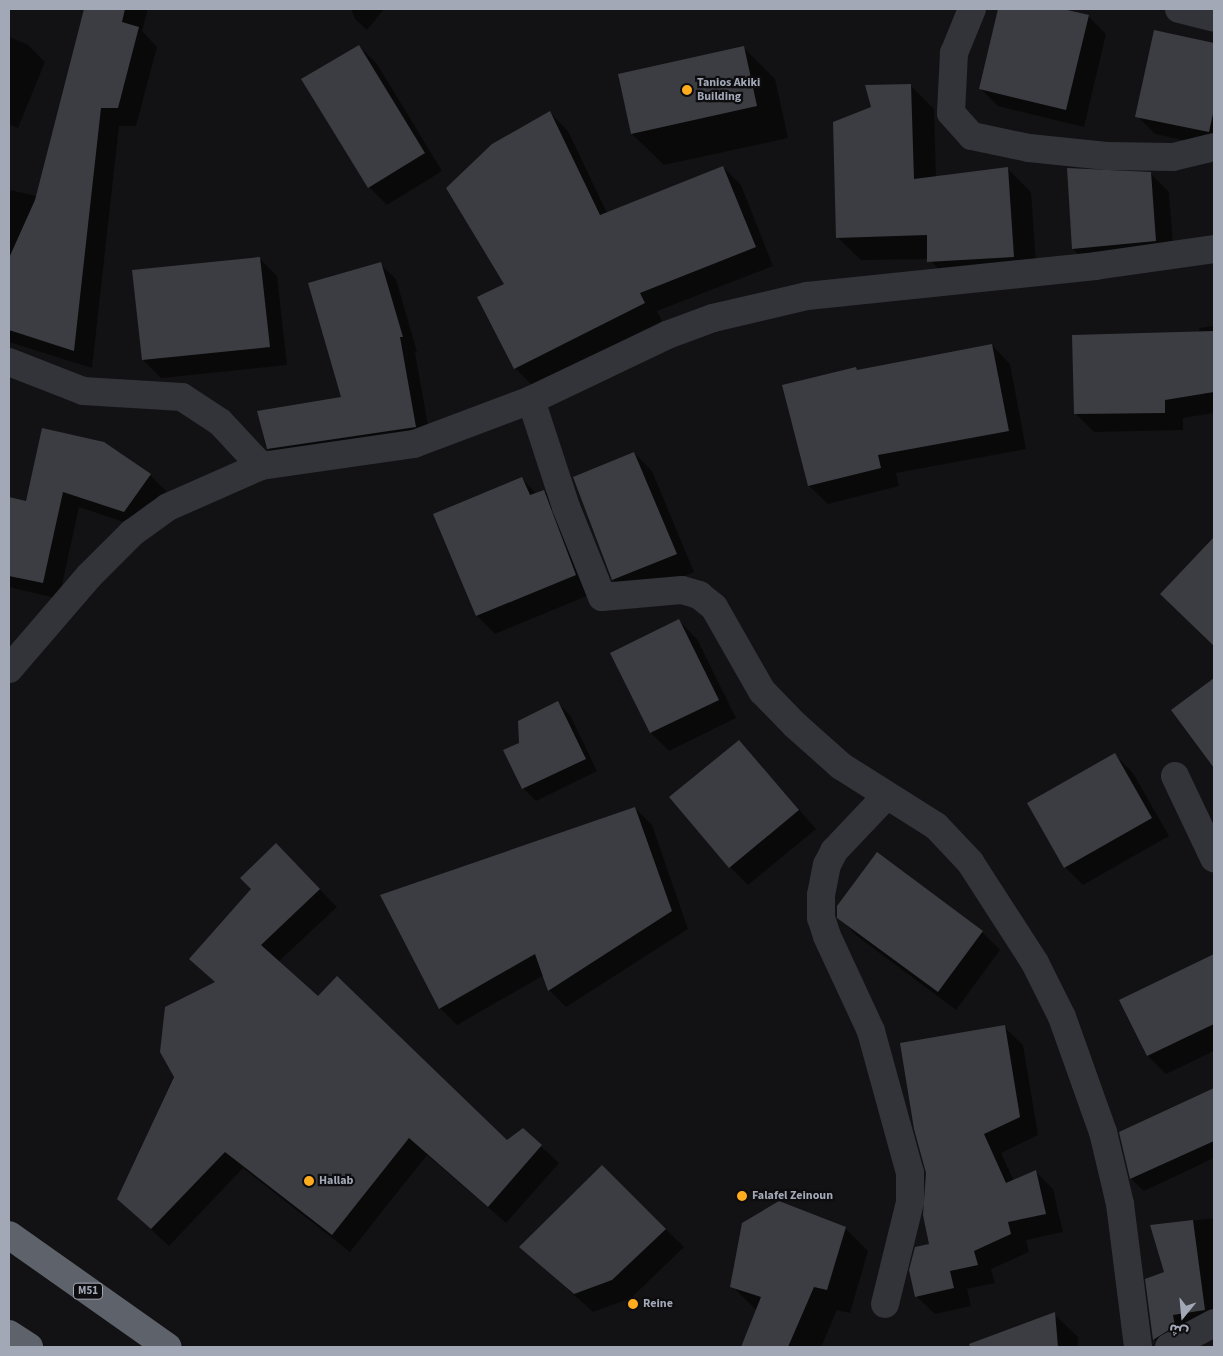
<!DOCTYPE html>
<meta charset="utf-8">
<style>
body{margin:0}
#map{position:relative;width:1223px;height:1356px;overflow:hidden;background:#121214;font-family:"Source Sans 3","Noto Sans Arabic",sans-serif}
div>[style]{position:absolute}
.shadow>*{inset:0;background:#0007}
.building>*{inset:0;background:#3c3d42}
.minor>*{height:28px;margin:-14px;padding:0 14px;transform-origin:14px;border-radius:14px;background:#323439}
.highway>*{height:28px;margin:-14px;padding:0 14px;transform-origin:14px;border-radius:14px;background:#5e626a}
.dots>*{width:14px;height:14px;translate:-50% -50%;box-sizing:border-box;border:2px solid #0d0d0f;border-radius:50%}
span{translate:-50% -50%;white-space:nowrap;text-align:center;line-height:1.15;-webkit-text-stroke:4.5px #0d0d0f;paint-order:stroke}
.shield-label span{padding:1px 4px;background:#0d0d0f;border:1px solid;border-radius:4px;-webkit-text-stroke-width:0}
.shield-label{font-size:11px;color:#a2a8b6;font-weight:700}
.poi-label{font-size:12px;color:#a2a8b6;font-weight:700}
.left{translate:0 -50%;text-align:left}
.frame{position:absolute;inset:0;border:10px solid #a2a8b6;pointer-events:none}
.north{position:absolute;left:1158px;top:1291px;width:50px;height:50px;-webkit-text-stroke:4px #0d0d0f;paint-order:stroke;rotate:197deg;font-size:14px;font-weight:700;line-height:20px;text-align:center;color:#a2a8b6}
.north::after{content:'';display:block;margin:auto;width:18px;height:22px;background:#a2a8b6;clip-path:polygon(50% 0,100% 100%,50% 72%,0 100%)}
</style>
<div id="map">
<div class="shadow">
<i style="clip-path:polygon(89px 9px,148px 9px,142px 31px,157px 47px,136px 126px,119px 126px,92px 368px,9px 342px,9px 190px,37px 196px,85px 13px)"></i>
<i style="clip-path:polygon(351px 9px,384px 9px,367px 30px,355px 19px)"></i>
<i style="clip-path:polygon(999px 9px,1058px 9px,1088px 16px,1106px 34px,1084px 127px,998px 106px,980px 88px)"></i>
<i style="clip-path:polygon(1155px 31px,1214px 44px,1214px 147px,1155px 134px,1137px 116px)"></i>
<i style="clip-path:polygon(9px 37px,27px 44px,45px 62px,18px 128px,9px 124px)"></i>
<i style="clip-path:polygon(359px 46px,377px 64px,442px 171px,387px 205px,369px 187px)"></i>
<i style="clip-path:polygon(744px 48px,775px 79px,788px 138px,664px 165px,632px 134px)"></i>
<i style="clip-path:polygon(911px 86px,934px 109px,936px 178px,1008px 169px,1031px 192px,1037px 279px,952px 284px,929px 259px,861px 260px,837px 237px)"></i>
<i style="clip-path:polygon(550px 113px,568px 131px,607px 213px,723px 167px,741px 185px,773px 266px,657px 311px,662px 321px,533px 386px,515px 368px,505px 284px)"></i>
<i style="clip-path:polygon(1151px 174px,1169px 192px,1174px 259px,1092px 267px,1073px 249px)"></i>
<i style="clip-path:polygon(259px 258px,277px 276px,287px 365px,161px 378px,143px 360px)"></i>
<i style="clip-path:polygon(380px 264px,396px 279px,417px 352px,415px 353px,431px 442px,283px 464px,265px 446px,259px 412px,342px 398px)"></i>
<i style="clip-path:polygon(1214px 326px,1214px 413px,1183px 418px,1183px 430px,1094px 432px,1076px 414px,1200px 333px,1199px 328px)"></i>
<i style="clip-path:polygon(992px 345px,1010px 364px,1026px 449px,896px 473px,899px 486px,828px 504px,809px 486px,784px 386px,856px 368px,859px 371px)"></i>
<i style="clip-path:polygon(43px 429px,150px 475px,166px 491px,141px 528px,79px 507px,59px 599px,9px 587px,9px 499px,27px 503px)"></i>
<i style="clip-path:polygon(634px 453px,652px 471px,694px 572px,631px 598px,613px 580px,574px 478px)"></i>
<i style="clip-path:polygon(522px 479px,537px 494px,544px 491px,562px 509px,594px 593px,495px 634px,477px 616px,434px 515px)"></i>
<i style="clip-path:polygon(1214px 539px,1214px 645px,1162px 594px)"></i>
<i style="clip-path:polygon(679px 621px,697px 639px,736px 718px,669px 751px,651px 733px,612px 653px)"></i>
<i style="clip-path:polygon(1214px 692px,1214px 765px,1182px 723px)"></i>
<i style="clip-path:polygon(558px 703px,570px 715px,597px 771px,536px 801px,523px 788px,505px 751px,520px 744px)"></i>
<i style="clip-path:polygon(739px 741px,816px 829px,748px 885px,730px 867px)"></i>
<i style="clip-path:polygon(1115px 755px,1133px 773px,1169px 836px,1083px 885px,1065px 867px)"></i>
<i style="clip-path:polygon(635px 808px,652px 825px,688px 929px,566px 1007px,549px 990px,544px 975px,457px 1025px,440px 1008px)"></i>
<i style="clip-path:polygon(877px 854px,982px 932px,1000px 950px,956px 1010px,857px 936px,839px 917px)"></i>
<i style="clip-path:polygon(293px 862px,337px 907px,278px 962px,318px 997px,507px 1142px,523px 1130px,559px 1163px,506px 1223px,427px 1155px,350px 1252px,243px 1168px,169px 1246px,118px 1199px,216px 983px,191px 959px)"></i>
<i style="clip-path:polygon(1214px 955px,1214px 1051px,1166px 1074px,1148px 1056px,1121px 1001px)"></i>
<i style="clip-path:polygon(1004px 1027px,1023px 1045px,1038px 1135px,1001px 1153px,1014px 1181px,1035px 1171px,1053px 1189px,1063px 1232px,1026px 1240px,1029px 1252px,991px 1269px,995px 1283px,967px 1289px,971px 1306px,935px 1314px,916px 1296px)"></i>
<i style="clip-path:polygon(1208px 1092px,1214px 1098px,1214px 1158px,1144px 1191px,1131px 1179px,1120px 1132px)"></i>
<i style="clip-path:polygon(602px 1167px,684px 1247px,631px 1298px,593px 1312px,521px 1247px)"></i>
<i style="clip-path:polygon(1214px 1218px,1214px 1326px,1162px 1347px,1154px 1339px,1165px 1273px,1152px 1226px)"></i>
<i style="clip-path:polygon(845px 1228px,868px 1251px,850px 1313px,837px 1310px,821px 1347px,743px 1347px,757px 1311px,732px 1286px)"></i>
<i style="clip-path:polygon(1054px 1314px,1078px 1337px,1078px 1347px,965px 1347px)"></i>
</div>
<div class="building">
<i style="clip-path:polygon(84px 9px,125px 9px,122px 22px,139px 27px,118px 108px,101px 108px,74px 351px,9px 330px,9px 258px,35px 200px)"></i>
<i style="clip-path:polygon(998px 9px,1063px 9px,1089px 15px,1066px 110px,979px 89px)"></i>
<i style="clip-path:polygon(1154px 30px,1214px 43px,1214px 109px,1209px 132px,1135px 117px)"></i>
<i style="clip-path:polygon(359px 45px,425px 153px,368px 188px,301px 79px)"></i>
<i style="clip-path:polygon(744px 46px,757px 106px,631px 134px,618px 74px)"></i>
<i style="clip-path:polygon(911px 84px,914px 179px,1008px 167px,1014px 257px,927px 262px,927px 235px,836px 238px,833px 122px,871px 107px,865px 85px)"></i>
<i style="clip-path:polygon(550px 111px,600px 215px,723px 166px,756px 247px,640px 293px,645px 303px,514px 369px,477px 297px,504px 284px,446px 188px,492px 144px)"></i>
<i style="clip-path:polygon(1067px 168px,1151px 172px,1156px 241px,1072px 249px)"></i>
<i style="clip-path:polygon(260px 257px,270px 347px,142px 360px,132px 270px)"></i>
<i style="clip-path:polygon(381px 262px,403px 337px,400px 337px,416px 427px,267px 449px,257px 411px,341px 397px,308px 283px)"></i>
<i style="clip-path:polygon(1214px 331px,1214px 392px,1165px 400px,1165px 413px,1074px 414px,1072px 335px)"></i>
<i style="clip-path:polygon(992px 344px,1009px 431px,878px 455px,881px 468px,808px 486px,782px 385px,856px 367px,857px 370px)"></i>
<i style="clip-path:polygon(42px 428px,104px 442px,151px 474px,124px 512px,63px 492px,43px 583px,9px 576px,9px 497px,26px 501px)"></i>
<i style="clip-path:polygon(634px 452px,677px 554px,612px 580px,573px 477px)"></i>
<i style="clip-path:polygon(522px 477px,530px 495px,544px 490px,576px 575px,476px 616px,433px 514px)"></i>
<i style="clip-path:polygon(1214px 537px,1214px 646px,1160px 594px)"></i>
<i style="clip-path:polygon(679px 619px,719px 700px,650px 733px,610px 653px)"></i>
<i style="clip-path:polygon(1214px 678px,1214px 768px,1171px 710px)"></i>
<i style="clip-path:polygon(558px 701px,586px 759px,522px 789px,503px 750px,519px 743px,518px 721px)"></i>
<i style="clip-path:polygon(739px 740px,799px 810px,729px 868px,669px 797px)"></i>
<i style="clip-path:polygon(1115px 753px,1152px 818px,1064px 868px,1027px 803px)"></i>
<i style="clip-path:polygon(635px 807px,672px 911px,548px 991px,535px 954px,439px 1009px,380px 895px)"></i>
<i style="clip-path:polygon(276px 843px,320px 889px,261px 945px,318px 996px,337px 976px,507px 1140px,523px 1128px,542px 1145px,488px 1207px,409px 1138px,332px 1235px,225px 1152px,151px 1229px,117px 1199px,174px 1077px,160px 1052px,165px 1007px,215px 982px,189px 959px,251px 889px,240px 878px)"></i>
<i style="clip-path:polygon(877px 852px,983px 931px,938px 992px,837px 918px,837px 906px)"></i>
<i style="clip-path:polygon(1214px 954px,1214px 1024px,1147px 1056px,1119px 1000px)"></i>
<i style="clip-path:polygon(1005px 1025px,1020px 1117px,984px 1134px,1006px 1183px,1036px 1170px,1046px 1214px,1008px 1222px,1011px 1234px,974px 1251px,978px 1265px,950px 1271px,954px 1288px,915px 1297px,909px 1270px,915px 1247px,929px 1244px,923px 1215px,926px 1173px,914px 1129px,900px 1043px)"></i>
<i style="clip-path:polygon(1214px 1088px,1214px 1141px,1130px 1179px,1119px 1132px)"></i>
<i style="clip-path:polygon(602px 1165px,666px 1229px,612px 1280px,574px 1294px,519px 1247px)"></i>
<i style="clip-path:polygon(779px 1201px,846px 1227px,827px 1290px,814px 1287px,788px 1347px,741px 1347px,761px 1297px,730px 1287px,742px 1223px)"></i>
<i style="clip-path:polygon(1193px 1220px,1205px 1310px,1173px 1315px,1175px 1326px,1153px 1340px,1145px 1279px,1164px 1272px,1150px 1225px)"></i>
<i style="clip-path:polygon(1055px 1312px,1058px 1347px,970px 1347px,969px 1344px)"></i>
</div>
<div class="minor">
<i style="left:972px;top:9px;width:48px;rotate:112.2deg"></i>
<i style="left:954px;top:53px;width:60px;rotate:92.9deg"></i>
<i style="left:951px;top:113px;width:31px;rotate:48deg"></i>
<i style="left:972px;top:136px;width:58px;rotate:11.9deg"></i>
<i style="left:1029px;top:148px;width:78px;rotate:5.9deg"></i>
<i style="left:1107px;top:156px;width:66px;rotate:0.9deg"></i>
<i style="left:1173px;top:157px;width:42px;rotate:-13.7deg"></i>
<i style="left:1179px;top:9px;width:36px;rotate:14deg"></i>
<i style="left:9px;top:362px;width:79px;rotate:21.4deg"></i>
<i style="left:83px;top:391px;width:99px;rotate:3.5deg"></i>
<i style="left:182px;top:397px;width:45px;rotate:33.3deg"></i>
<i style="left:220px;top:422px;width:60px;rotate:47deg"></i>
<i style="left:531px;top:400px;width:113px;rotate:71.9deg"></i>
<i style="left:566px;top:507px;width:97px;rotate:68.2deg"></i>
<i style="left:602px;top:597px;width:80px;rotate:-5deg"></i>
<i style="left:682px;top:590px;width:18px;rotate:16deg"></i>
<i style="left:699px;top:595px;width:19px;rotate:39deg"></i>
<i style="left:714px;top:607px;width:97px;rotate:60.3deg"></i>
<i style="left:762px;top:691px;width:47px;rotate:45.9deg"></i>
<i style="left:795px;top:725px;width:62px;rotate:41.7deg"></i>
<i style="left:841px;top:766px;width:112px;rotate:32.3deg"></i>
<i style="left:936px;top:826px;width:50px;rotate:46.6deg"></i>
<i style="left:970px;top:862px;width:120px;rotate:57.2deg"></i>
<i style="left:1035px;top:963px;width:60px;rotate:63.4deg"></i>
<i style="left:1062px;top:1017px;width:122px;rotate:70.4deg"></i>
<i style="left:1103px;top:1132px;width:74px;rotate:76.7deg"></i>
<i style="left:1120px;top:1204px;width:144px;rotate:82.8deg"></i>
<i style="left:9px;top:669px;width:123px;rotate:-49.3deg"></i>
<i style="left:89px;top:576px;width:61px;rotate:-45deg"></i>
<i style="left:132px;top:533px;width:44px;rotate:-35.8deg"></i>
<i style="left:168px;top:507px;width:102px;rotate:-23.8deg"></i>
<i style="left:261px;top:466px;width:155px;rotate:-8.2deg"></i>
<i style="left:414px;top:444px;width:125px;rotate:-20.6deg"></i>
<i style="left:531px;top:400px;width:151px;rotate:-25.5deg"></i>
<i style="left:667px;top:335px;width:49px;rotate:-20.3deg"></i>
<i style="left:713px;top:318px;width:97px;rotate:-13.2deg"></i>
<i style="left:807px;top:296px;width:290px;rotate:-5.9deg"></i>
<i style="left:1095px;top:266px;width:120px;rotate:-8.1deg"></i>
<i style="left:1175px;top:776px;width:91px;rotate:64.6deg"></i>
<i style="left:885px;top:1304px;width:105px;rotate:-76.2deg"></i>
<i style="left:910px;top:1202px;width:29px;rotate:-90deg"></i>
<i style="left:910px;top:1173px;width:147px;rotate:-105.4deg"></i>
<i style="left:871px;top:1031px;width:105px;rotate:-114.9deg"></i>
<i style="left:827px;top:936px;width:19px;rotate:-108deg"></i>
<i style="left:821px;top:918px;width:23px;rotate:-90deg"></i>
<i style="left:821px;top:895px;width:31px;rotate:-79deg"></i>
<i style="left:827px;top:865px;width:16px;rotate:-63deg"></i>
<i style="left:834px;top:851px;width:76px;rotate:-46.6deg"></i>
<i style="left:1169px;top:1347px;width:51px;rotate:-28.1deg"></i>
</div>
<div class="highway">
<i style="left:9px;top:1235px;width:194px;rotate:35.2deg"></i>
<i style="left:9px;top:1334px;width:24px;rotate:33deg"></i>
</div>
<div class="dots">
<i style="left:687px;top:90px;background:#ffad1e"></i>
<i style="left:309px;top:1181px;background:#ffad1e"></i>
<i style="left:742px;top:1196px;background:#ffad1e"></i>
<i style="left:633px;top:1304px;background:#ffad1e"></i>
</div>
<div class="shield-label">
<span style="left:88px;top:1291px">M51</span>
</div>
<div class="poi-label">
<span class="left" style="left:697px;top:90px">Tanios Akiki<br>Building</span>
<span class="left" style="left:319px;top:1181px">Hallab</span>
<span class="left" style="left:752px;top:1196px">Falafel Zeinoun</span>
<span class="left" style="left:643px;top:1304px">Reine</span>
</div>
<div class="frame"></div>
<div class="north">ش</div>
</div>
